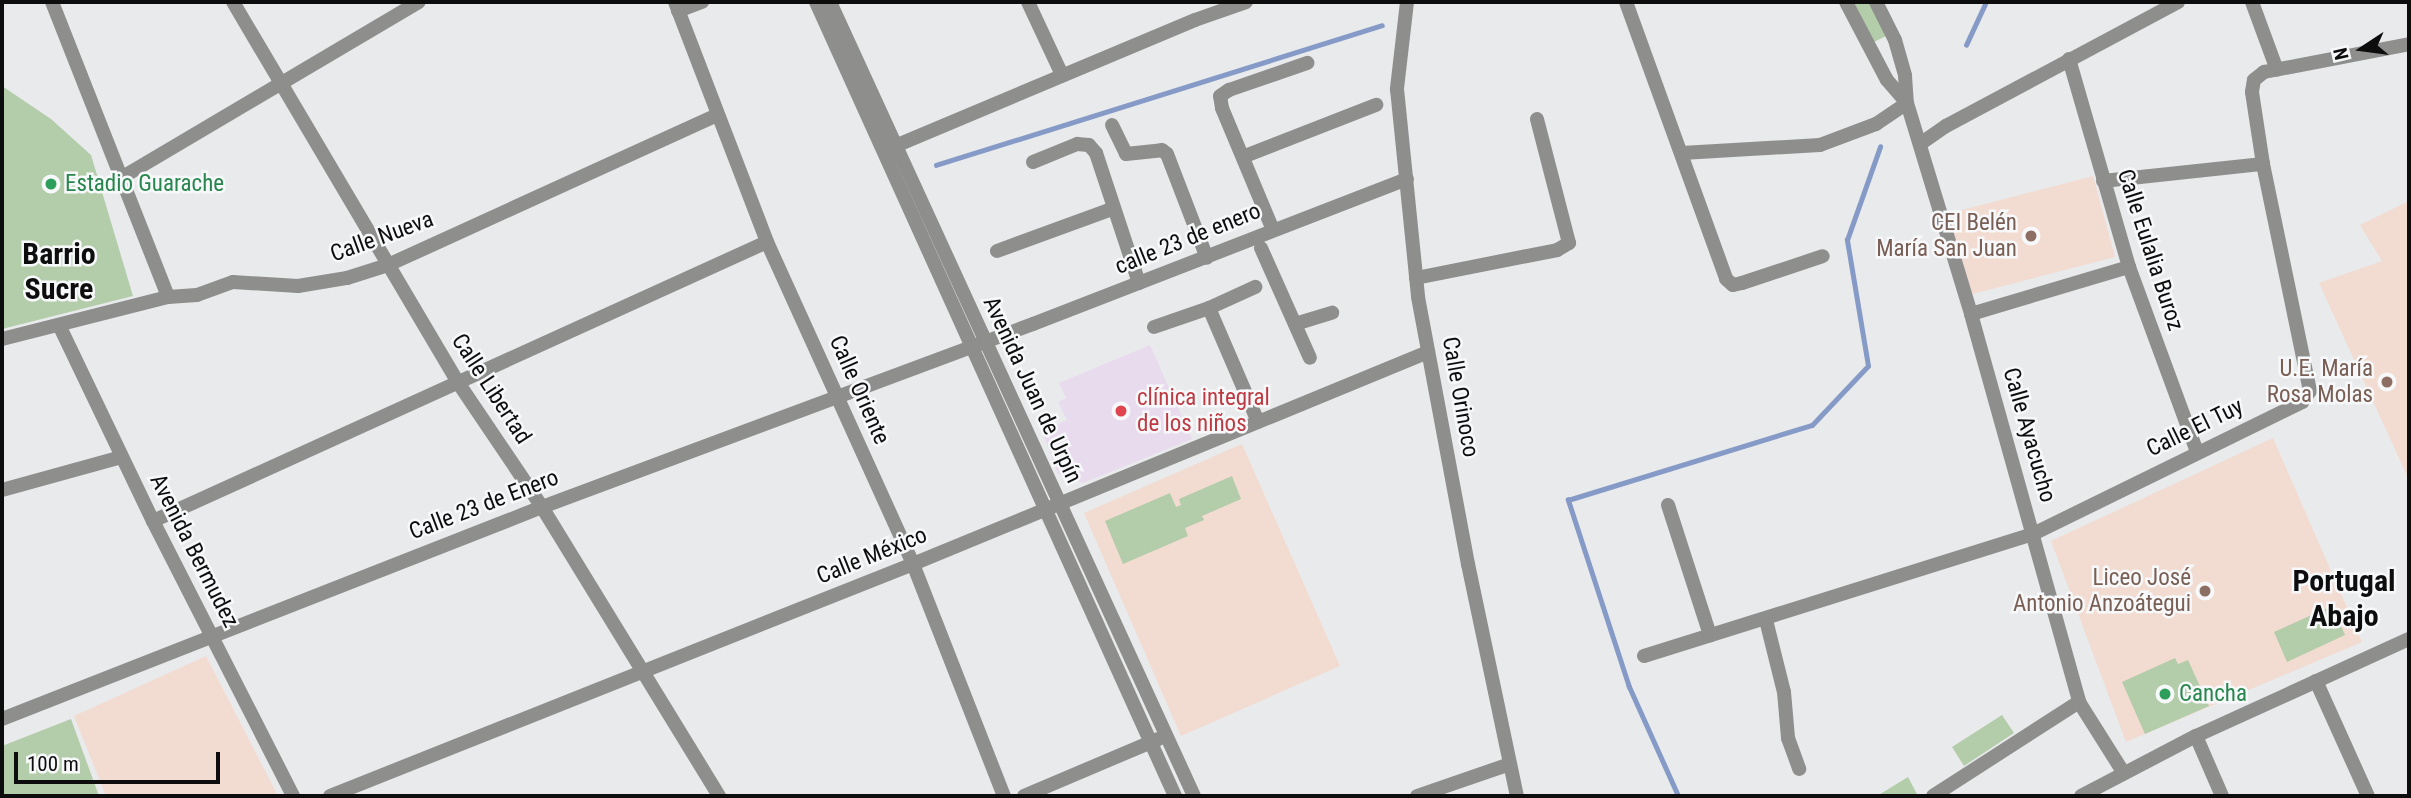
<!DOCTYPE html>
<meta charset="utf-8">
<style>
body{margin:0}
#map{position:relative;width:2411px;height:798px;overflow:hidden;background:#e9eaec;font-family:"Roboto Condensed",sans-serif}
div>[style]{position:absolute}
.education>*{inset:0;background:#f2dbd0}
.medical>*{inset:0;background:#e9dbee}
.green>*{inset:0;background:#b3cdaa}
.stream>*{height:4.5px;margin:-2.25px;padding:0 2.25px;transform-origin:2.25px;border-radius:2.25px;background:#859ac6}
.street>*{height:14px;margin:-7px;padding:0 7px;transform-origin:7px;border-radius:7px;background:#8e8e8d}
.dots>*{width:19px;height:19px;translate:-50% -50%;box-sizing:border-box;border:4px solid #f7f8f9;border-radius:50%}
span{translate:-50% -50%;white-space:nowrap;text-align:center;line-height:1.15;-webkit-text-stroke:5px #f7f8f9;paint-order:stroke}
.leisure-label{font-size:23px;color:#27864d}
.left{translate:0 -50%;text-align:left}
.education-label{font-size:23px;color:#785e54}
.right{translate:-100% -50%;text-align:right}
.street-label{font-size:23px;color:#0d0d0e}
.health-label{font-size:23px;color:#be3a42}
.district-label{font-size:30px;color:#0d0d0e;font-weight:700}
.frame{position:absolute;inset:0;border:4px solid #0d0d0e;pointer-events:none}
.north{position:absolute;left:2327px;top:14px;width:70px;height:70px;-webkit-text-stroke:5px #f7f8f9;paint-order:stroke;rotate:257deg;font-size:19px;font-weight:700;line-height:28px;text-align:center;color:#0d0d0e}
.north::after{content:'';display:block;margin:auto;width:24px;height:32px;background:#0d0d0e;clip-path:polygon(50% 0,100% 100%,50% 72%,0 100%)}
.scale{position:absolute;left:14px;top:752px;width:206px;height:32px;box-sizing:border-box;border:4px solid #0d0d0e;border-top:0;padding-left:9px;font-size:21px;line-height:24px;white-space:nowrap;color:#0d0d0e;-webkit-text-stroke:5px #f7f8f9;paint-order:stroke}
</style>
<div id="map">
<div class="education">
<i style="clip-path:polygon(2093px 176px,2115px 257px,1969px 295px,1947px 214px)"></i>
<i style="clip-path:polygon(2409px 201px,2409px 480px,2319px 283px,2382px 261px,2360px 225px)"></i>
<i style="clip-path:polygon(2273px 438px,2362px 642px,2126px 742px,2051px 541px)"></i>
<i style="clip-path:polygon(1242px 444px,1340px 666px,1181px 736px,1084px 513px)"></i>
<i style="clip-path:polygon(206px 656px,278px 796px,106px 796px,74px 716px)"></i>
</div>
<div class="medical">
<i style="clip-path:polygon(1150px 345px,1192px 439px,1083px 483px,1058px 474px,1042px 431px,1067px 420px,1058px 402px,1066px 398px,1059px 383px)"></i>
</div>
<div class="green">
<i style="clip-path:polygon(1854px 2px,1869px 2px,1886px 36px,1874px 42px)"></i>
<i style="clip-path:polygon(2px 86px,51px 119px,91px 155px,133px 296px,2px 329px)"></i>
<i style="clip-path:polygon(1232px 476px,1241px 499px,1202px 516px,1204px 520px,1185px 528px,1188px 536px,1123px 564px,1105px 521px,1170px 493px,1176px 507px,1181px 505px,1179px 499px)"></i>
<i style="clip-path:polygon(2332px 606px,2345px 635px,2287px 662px,2274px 632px)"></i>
<i style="clip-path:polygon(2175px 658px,2178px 664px,2188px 660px,2209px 706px,2145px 734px,2122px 682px)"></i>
<i style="clip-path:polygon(2002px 715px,2014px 733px,1964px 766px,1952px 747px)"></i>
<i style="clip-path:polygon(71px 719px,99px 796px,2px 796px,2px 746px)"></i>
<i style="clip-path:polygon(1908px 777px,1918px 796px,1877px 796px)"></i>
</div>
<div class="stream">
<i style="left:1966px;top:45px;width:47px;rotate:-65.1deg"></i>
<i style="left:936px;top:165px;width:467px;rotate:-17.4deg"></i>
<i style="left:1678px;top:796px;width:120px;rotate:-114.2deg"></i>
<i style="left:1629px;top:687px;width:197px;rotate:-108.1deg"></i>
<i style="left:1568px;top:500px;width:255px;rotate:-17.1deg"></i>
<i style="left:1812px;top:425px;width:81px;rotate:-46.5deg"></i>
<i style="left:1868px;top:366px;width:128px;rotate:-99.5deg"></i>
<i style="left:1847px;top:240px;width:99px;rotate:-70.5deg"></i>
</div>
<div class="street">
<i style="left:52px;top:2px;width:317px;rotate:68.5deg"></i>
<i style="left:233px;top:2px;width:440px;rotate:59.4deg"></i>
<i style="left:457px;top:381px;width:152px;rotate:56deg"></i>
<i style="left:542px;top:507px;width:339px;rotate:58.5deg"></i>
<i style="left:675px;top:2px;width:257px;rotate:69deg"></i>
<i style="left:767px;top:242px;width:354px;rotate:65.6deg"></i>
<i style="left:913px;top:564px;width:249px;rotate:68.6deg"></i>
<i style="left:816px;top:2px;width:871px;rotate:65.67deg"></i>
<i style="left:830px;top:2px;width:873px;rotate:65.37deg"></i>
<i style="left:1028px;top:2px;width:81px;rotate:65deg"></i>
<i style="left:1407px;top:2px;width:88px;rotate:96.6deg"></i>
<i style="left:1397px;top:89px;width:209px;rotate:84.2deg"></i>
<i style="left:1418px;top:297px;width:272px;rotate:79.4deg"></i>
<i style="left:1468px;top:564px;width:237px;rotate:78.1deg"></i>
<i style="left:1626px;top:2px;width:294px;rotate:70.1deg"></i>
<i style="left:1726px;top:279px;width:9px;rotate:41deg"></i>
<i style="left:1733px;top:285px;width:9px;rotate:-13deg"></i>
<i style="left:1742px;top:283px;width:85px;rotate:-18.4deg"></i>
<i style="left:1846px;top:2px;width:88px;rotate:62.3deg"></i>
<i style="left:1887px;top:80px;width:30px;rotate:49deg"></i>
<i style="left:1876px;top:2px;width:42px;rotate:63.4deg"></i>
<i style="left:1895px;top:40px;width:37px;rotate:74deg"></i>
<i style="left:1905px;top:76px;width:27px;rotate:86deg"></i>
<i style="left:1907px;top:103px;width:220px;rotate:73.1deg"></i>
<i style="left:1971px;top:314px;width:403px;rotate:74.4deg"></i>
<i style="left:2079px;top:702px;width:83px;rotate:57.8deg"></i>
<i style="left:2252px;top:2px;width:72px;rotate:69.8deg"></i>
<i style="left:678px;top:11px;width:26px;rotate:-21deg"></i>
<i style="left:2069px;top:59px;width:216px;rotate:73.9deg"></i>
<i style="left:2129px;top:267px;width:197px;rotate:69.8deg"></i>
<i style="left:1112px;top:125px;width:32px;rotate:64deg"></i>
<i style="left:1126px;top:154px;width:36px;rotate:-6deg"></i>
<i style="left:1162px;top:150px;width:6px;rotate:39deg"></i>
<i style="left:1167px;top:154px;width:111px;rotate:69deg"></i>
<i style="left:1920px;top:144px;width:32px;rotate:-35deg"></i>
<i style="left:1946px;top:126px;width:263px;rotate:-28.1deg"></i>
<i style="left:888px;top:149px;width:333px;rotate:-22.8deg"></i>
<i style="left:1195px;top:20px;width:54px;rotate:-19.4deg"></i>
<i style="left:1682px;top:153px;width:138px;rotate:-3.3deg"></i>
<i style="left:1820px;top:145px;width:60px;rotate:-20.6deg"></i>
<i style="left:1876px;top:124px;width:37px;rotate:-34deg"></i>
<i style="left:1245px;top:156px;width:141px;rotate:-21.3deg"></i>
<i style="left:1033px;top:162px;width:48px;rotate:-22.2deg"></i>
<i style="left:1077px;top:144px;width:12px;rotate:5deg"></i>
<i style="left:1089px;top:145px;width:11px;rotate:49deg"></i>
<i style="left:1096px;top:153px;width:137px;rotate:71.7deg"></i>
<i style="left:121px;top:178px;width:346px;rotate:-30.6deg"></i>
<i style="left:2103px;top:181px;width:161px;rotate:-6.1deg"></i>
<i style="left:1273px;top:230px;width:132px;rotate:-112.7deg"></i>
<i style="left:1222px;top:108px;width:12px;rotate:-99deg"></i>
<i style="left:1220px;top:96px;width:11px;rotate:-34deg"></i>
<i style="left:1229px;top:90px;width:83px;rotate:-19.1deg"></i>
<i style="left:1261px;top:248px;width:120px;rotate:66deg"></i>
<i style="left:997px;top:251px;width:122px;rotate:-20.1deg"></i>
<i style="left:1416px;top:278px;width:144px;rotate:-11.2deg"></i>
<i style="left:1557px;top:250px;width:14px;rotate:-30deg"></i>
<i style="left:1569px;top:243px;width:128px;rotate:-104.5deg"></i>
<i style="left:1209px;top:308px;width:51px;rotate:-24.5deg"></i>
<i style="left:1971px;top:314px;width:165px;rotate:-16.6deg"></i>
<i style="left:1295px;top:324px;width:39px;rotate:-17deg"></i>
<i style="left:59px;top:325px;width:217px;rotate:64.4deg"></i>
<i style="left:153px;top:521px;width:309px;rotate:63deg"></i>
<i style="left:1154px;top:327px;width:58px;rotate:-19.1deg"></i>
<i style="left:1209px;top:308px;width:124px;rotate:66.7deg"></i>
<i style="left:2px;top:339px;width:171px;rotate:-14.2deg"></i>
<i style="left:168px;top:297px;width:29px;rotate:-4deg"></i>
<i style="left:197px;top:295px;width:38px;rotate:-20deg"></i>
<i style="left:233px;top:282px;width:65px;rotate:3.5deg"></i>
<i style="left:298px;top:286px;width:50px;rotate:-9.3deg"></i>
<i style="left:347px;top:278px;width:43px;rotate:-17.6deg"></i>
<i style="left:388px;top:265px;width:362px;rotate:-24.5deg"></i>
<i style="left:2px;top:490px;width:124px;rotate:-15.4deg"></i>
<i style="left:1668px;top:505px;width:137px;rotate:72.1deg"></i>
<i style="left:153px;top:521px;width:674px;rotate:-24.44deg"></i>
<i style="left:1766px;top:620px;width:74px;rotate:76deg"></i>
<i style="left:1784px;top:692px;width:46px;rotate:85deg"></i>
<i style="left:1788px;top:738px;width:33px;rotate:70deg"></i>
<i style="left:1644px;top:656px;width:408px;rotate:-17.4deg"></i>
<i style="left:2033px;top:534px;width:300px;rotate:-26.1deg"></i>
<i style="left:2302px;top:402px;width:14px;rotate:-54deg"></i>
<i style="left:2310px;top:391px;width:232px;rotate:-101.7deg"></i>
<i style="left:2263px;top:164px;width:73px;rotate:-98.7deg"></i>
<i style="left:2252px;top:92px;width:12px;rotate:-81deg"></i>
<i style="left:2254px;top:80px;width:13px;rotate:-39deg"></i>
<i style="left:2264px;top:72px;width:148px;rotate:-10.9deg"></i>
<i style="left:2316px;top:681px;width:126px;rotate:65.7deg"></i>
<i style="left:2px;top:719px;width:580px;rotate:-21.43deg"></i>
<i style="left:542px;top:507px;width:524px;rotate:-20.44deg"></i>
<i style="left:1033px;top:324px;width:401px;rotate:-21.2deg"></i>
<i style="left:2196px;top:736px;width:65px;rotate:66.6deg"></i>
<i style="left:330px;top:796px;width:627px;rotate:-21.7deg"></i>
<i style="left:913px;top:564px;width:557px;rotate:-22.37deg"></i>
<i style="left:1024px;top:796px;width:146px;rotate:-23deg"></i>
<i style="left:1417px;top:796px;width:98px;rotate:-19deg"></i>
<i style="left:1933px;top:796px;width:174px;rotate:-32.8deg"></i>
<i style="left:2081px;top:796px;width:130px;rotate:-27.6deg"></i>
<i style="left:2196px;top:736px;width:234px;rotate:-24.5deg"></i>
</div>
<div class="dots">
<i style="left:51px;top:184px;background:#2e9e5b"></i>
<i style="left:2031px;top:236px;background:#8d6e63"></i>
<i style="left:2387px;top:382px;background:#8d6e63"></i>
<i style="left:1121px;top:411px;background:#e0444e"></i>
<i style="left:2205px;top:591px;background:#8d6e63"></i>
<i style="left:2165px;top:694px;background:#2e9e5b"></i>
</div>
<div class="leisure-label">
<span class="left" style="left:65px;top:184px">Estadio Guarache</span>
<span class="left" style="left:2179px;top:694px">Cancha</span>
</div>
<div class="education-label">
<span class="right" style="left:2017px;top:236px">CEI Belén<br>María San Juan</span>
<span class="right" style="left:2373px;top:382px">U.E. María<br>Rosa Molas</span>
<span class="right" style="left:2191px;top:591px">Liceo José<br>Antonio Anzoátegui</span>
</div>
<div class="street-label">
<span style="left:382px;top:237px;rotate:-20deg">Calle Nueva</span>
<span style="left:1188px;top:239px;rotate:-22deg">calle 23 de enero</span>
<span style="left:2150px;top:250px;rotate:72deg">Calle Eulalia Buroz</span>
<span style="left:491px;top:389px;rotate:57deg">Calle Libertad</span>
<span style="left:859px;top:390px;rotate:66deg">Calle Oriente</span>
<span style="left:1032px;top:390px;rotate:65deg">Avenida Juan de Urpín</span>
<span style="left:1460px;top:397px;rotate:80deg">Calle Orinoco</span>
<span style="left:2195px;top:428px;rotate:-26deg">Calle El Tuy</span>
<span style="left:2029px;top:435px;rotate:74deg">Calle Ayacucho</span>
<span style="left:484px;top:505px;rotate:-21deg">Calle 23 de Enero</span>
<span style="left:194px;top:551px;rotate:63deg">Avenida Bermudez</span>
<span style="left:872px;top:556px;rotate:-22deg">Calle México</span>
</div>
<div class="health-label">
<span class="left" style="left:1137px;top:411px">clínica integral<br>de los niños</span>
</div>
<div class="district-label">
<span style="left:59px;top:271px">Barrio<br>Sucre</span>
<span style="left:2344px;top:598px">Portugal<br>Abajo</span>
</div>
<div class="frame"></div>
<div class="north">N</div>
<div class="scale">100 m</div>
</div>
